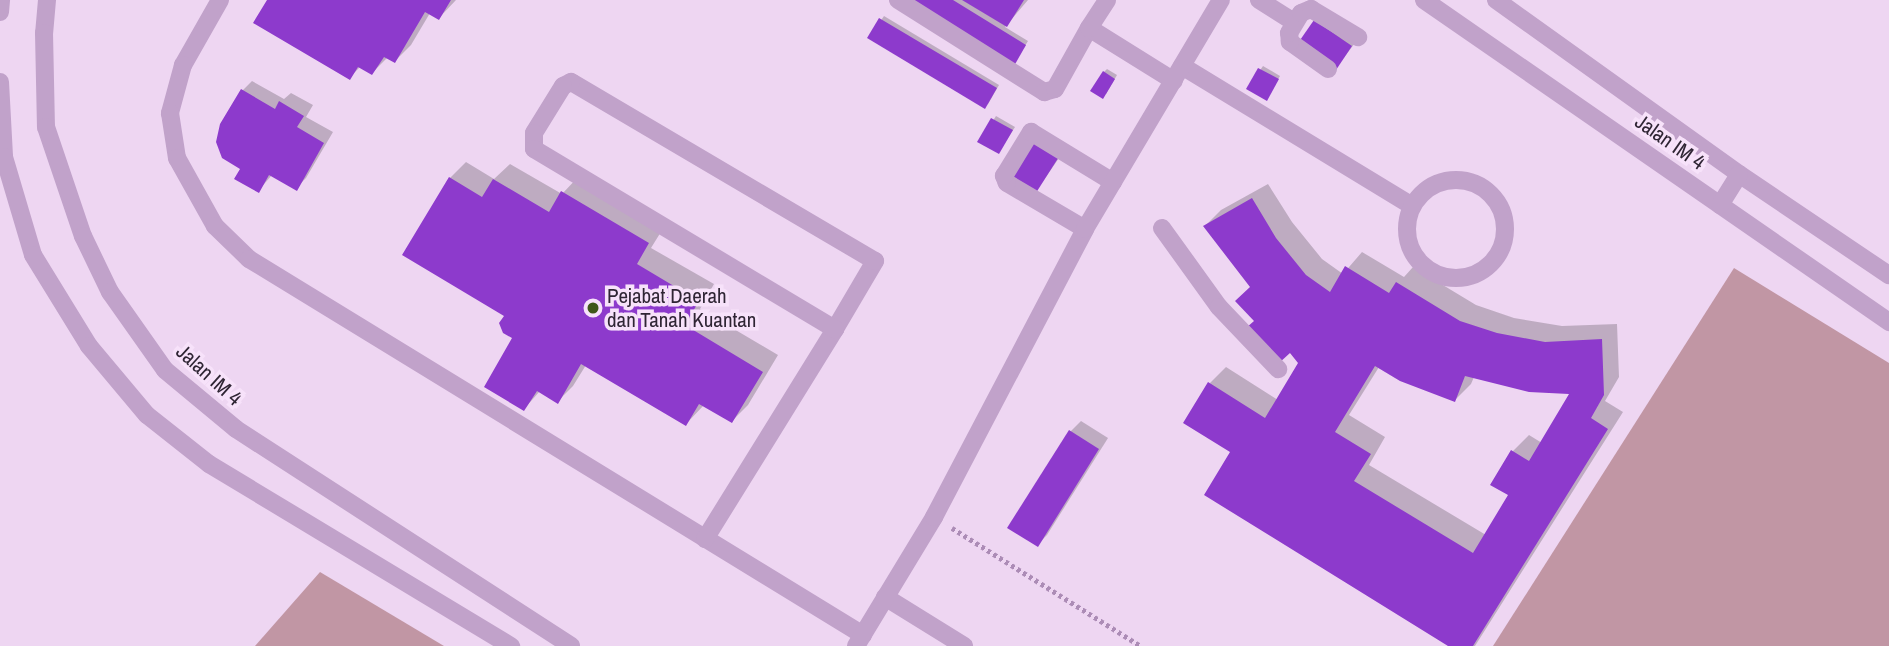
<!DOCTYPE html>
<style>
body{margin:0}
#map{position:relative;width:1889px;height:646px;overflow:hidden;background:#eed6f2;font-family:"Archivo Narrow",sans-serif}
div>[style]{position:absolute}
.green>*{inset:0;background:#c196a4}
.shadow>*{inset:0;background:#0003}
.building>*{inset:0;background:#8d3acc}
.path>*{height:4.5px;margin-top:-2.25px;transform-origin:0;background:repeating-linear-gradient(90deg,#ac8cb6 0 3.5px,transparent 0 7px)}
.minor>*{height:18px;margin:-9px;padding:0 9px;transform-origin:9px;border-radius:9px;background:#c1a2ca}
.minor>.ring{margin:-9px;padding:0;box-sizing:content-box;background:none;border:18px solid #c1a2ca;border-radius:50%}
.dots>*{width:19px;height:19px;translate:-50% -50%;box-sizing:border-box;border:4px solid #f7e2fa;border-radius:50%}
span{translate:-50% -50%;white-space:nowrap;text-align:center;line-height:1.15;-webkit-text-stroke:7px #f7e2fa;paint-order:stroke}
.street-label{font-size:21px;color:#2f2534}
.poi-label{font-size:21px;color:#2f2534}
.left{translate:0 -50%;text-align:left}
</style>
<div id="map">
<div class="green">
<i style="clip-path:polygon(1734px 268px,1889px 363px,1889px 646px,1493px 646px)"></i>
<i style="clip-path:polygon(320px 572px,444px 646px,255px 646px)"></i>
</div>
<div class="shadow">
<i style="clip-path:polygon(269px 0,456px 0,439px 18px,430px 13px,411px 45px,395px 61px,388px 57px,372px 73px,361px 66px,350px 77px)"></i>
<i style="clip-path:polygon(910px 0,1028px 0,1005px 27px,1028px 41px,1016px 61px)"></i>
<i style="clip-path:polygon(1322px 14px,1358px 39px,1336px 68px,1300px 43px)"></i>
<i style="clip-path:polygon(884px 16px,999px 85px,988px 104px,869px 38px)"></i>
<i style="clip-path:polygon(1263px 66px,1280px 76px,1269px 95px,1248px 88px)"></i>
<i style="clip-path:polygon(1107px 69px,1117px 75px,1106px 94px,1104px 72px)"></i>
<i style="clip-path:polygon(252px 81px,284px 99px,291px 93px,313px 105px,306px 117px,333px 132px,306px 178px,296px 188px,272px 175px,258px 191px,242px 169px,242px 91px)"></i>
<i style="clip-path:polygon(996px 116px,1015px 127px,999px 152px,980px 141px)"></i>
<i style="clip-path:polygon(1068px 145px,1034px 194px,1012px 180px)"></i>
<i style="clip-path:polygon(466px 162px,494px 179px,510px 164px,562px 194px,579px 176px,664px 227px,651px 248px,714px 284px,700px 309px,778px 355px,748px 405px,732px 421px,704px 405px,686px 424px,586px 365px,573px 386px,557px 402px,540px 391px,524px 409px,514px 338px,450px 178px)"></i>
<i style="clip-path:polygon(evenodd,1268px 184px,1292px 222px,1322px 259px,1343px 274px,1362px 252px,1404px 277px,1413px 267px,1476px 305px,1514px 318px,1562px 326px,1617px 324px,1619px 377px,1605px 401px,1623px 412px,1475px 646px,1451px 646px,1232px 451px,1210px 383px,1226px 367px,1278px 400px,1301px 363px,1256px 321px,1252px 286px,1205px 226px,1221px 210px,1268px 184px,1379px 367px,1455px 400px,1471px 384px,1474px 377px,1572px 393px,1542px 443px,1529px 435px,1513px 451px,1493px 484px,1510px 495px,1486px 535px,1369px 465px,1385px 437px,1349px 415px,1379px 367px)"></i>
<i style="clip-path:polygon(1081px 421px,1108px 438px,1047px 535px,1037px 545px,1071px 431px)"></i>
</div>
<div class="building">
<i style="clip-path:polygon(267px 0,451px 0,439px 20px,425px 12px,395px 63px,384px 57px,372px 75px,358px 67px,350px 80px,253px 23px)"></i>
<i style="clip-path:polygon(907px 0,953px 0,1026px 45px,1014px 66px)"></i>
<i style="clip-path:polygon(962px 0,1024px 0,1007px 27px)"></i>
<i style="clip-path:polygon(879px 18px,997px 88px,985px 109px,867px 38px)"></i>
<i style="clip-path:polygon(1314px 20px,1352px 46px,1336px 70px,1298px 43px)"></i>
<i style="clip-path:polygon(1258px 68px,1279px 79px,1267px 101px,1246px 89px)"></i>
<i style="clip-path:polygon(1103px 71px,1115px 79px,1103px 99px,1090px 91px)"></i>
<i style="clip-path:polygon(241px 89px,275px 109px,279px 101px,304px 116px,297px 127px,324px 143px,297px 191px,269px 175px,259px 193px,234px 179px,240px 169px,222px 158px,216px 142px,220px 124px)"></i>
<i style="clip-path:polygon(991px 118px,1013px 130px,999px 154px,977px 142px)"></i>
<i style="clip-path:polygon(1037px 137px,1062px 152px,1034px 196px,1009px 181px)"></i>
<i style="clip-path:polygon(449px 177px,482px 197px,493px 179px,549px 212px,561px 191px,649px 243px,637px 264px,699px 301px,685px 325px,763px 372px,732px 423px,699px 404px,686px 426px,581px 364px,558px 404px,537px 391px,524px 411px,484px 387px,512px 338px,503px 333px,499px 323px,504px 316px,402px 255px)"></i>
<i style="clip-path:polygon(evenodd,1252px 198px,1276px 238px,1306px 275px,1330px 292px,1345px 266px,1389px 293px,1396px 282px,1460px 321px,1497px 333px,1545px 342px,1602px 339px,1604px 395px,1591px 418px,1608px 429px,1473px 646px,1448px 646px,1204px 495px,1230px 452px,1183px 423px,1208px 382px,1265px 418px,1298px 363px,1290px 353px,1279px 363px,1246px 328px,1254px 321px,1235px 301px,1250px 287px,1203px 226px,1252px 198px,1375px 366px,1400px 381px,1455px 402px,1465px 376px,1529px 392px,1569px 394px,1529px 461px,1511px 450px,1490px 485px,1508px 495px,1473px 553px,1354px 481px,1371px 454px,1335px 432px,1375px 366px)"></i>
<i style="clip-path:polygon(1069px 430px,1099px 449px,1038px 547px,1007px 528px)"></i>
</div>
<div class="path">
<i style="left:952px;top:528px;width:223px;rotate:32deg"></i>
</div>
<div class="minor">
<i style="left:47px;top:0;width:33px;rotate:95deg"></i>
<i style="left:44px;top:33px;width:94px;rotate:88.8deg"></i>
<i style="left:46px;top:127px;width:115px;rotate:71.3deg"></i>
<i style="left:83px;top:236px;width:62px;rotate:64.3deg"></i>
<i style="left:110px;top:292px;width:95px;rotate:54.8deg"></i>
<i style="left:165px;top:370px;width:92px;rotate:39.7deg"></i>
<i style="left:236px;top:429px;width:399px;rotate:32.9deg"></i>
<i style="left:220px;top:0;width:75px;rotate:119.6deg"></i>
<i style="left:183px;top:65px;width:50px;rotate:105.2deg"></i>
<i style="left:170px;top:113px;width:46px;rotate:81.2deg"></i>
<i style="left:177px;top:158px;width:78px;rotate:60.8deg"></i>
<i style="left:215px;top:226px;width:47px;rotate:44.1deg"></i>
<i style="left:249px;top:259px;width:720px;rotate:31.48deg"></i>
<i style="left:898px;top:0;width:173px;rotate:32.2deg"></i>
<i style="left:1044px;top:92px;width:11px;rotate:-15deg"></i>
<i style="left:1055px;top:89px;width:70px;rotate:-60.9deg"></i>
<i style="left:1089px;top:28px;width:100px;rotate:31.9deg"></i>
<i style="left:1259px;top:0;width:41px;rotate:32.2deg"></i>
<i style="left:1424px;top:0;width:566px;rotate:34.7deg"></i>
<i style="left:1496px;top:0;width:299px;rotate:35.6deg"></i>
<i style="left:1739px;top:174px;width:181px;rotate:34deg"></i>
<i style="left:0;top:12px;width:12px;rotate:-85deg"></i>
<i style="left:1089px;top:28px;width:33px;rotate:-57deg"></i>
<i style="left:1182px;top:66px;width:269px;rotate:31.3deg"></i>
<i style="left:1328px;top:69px;width:47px;rotate:-144.6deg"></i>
<i style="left:1290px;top:42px;width:9px;rotate:-96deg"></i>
<i style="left:1289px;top:33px;width:23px;rotate:-59deg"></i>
<i style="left:1301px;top:13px;width:11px;rotate:-22deg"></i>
<i style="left:1311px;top:9px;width:55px;rotate:30.8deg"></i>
<i style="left:0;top:82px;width:75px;rotate:86.9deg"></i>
<i style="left:4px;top:157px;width:102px;rotate:73.5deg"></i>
<i style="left:33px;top:255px;width:107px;rotate:58.4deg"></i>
<i style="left:89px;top:346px;width:90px;rotate:50deg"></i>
<i style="left:147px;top:415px;width:79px;rotate:38.3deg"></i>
<i style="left:209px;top:464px;width:353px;rotate:31.1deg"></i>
<i class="ring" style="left:1407px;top:180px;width:80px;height:80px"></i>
<i style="left:1720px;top:205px;width:36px;rotate:-58deg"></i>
<i style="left:1162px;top:228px;width:97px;rotate:54.2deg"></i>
<i style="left:1219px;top:307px;width:86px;rotate:46.4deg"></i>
<i style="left:1085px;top:229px;width:91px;rotate:-149.5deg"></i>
<i style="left:1007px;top:183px;width:8px;rotate:-113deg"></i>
<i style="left:1004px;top:176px;width:52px;rotate:-58.5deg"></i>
<i style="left:1031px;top:132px;width:96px;rotate:31.4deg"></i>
<i style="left:705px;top:539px;width:247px;rotate:-58.2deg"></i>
<i style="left:835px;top:329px;width:79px;rotate:-59.5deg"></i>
<i style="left:875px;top:261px;width:353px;rotate:-149.5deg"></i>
<i style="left:571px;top:82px;width:9px;rotate:153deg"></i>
<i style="left:563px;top:86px;width:55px;rotate:121.7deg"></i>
<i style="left:534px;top:133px;width:16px;rotate:90deg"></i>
<i style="left:534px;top:149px;width:351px;rotate:30.9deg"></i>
<i style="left:885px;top:597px;width:93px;rotate:31.8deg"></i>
<i style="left:856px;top:646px;width:151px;rotate:-58.8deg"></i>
<i style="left:934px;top:517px;width:325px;rotate:-62.3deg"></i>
<i style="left:1085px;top:229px;width:266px;rotate:-59.3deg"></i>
</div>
<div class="dots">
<i style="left:593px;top:308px;background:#3f5719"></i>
</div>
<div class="street-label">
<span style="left:1670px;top:142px;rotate:35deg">Jalan IM 4</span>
<span style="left:209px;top:375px;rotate:42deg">Jalan IM 4</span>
</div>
<div class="poi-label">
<span class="left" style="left:607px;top:308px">Pejabat Daerah<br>dan Tanah Kuantan</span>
</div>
</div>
